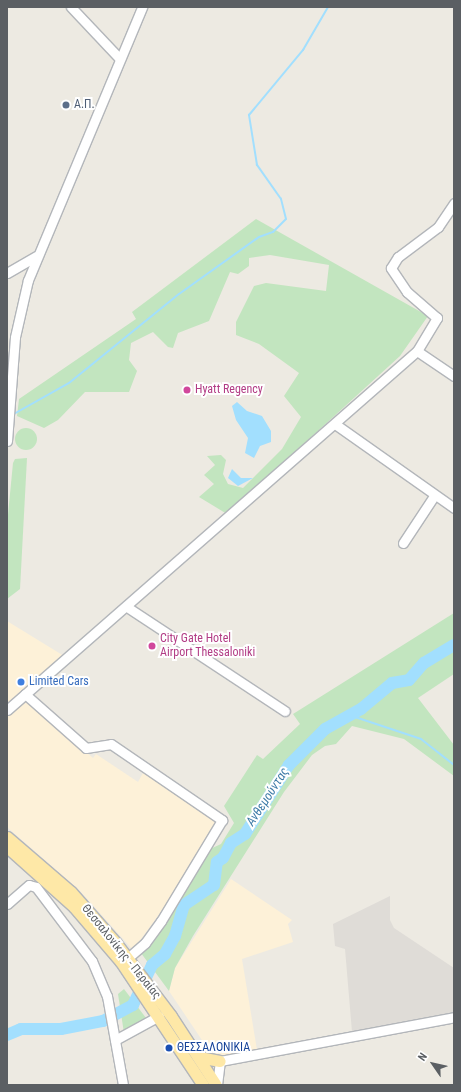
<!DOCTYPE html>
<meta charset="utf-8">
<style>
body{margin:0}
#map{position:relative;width:461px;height:1092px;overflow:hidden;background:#edeae2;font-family:"Roboto Condensed",sans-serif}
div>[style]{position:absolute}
.commercial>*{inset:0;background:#fdf1d8}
.industrial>*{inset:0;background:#dfdcd7}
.green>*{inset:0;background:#c2e5bf}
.round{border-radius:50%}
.water>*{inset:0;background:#a2dffe}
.stream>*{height:2px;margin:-1px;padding:0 1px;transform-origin:1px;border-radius:1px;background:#a2dffe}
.river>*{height:12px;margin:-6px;padding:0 6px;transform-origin:6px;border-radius:6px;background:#a2dffe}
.roads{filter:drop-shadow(1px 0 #b3b6ba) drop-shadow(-1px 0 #b3b6ba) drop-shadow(0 1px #b3b6ba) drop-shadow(0 -1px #b3b6ba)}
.minor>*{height:9px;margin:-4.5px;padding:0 4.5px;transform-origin:4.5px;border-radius:4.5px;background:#fff}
.major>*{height:11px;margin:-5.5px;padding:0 5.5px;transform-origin:5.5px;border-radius:5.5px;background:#fee8a7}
.dots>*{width:11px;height:11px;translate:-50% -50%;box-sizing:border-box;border:2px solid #fff;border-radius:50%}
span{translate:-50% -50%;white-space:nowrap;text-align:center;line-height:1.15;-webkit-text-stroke:4px #fff;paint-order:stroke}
.service-label{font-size:12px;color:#4e5e75}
.left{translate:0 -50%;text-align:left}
.hotel-label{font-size:12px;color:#b23c85}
.shop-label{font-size:12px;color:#366cbe}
.street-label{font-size:12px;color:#5b5f63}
.transit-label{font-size:12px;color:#164399}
.water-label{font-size:13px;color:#3c7aa7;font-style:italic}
.frame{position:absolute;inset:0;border:8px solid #5b5f63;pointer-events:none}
.north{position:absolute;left:413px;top:1044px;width:40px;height:40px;-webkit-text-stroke:3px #fff;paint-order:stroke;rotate:304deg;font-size:11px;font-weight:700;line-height:16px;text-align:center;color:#5b5f63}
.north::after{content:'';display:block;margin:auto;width:14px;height:18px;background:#5b5f63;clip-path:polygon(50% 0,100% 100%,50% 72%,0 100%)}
</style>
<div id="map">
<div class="commercial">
<i style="clip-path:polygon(7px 621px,64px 656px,7px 708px)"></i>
<i style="clip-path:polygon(26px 700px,93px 758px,96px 754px,138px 782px,143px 773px,217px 820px,174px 894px,133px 950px,80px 891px,7px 827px,7px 717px)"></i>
<i style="clip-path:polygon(231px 879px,292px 920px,288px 924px,293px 942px,242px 959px,257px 1050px,214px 1058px,169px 991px,175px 968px)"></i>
</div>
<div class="industrial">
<i style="clip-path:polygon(390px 896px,390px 920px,394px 928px,454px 968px,454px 1013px,352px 1032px,345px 949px,335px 946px,333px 924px)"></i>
</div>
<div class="green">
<i style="clip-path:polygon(256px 219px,428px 316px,400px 356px,227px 514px,199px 497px,214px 484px,204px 475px,215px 465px,207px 456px,221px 455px,226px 460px,223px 474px,228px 484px,243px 488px,282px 449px,301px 417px,284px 396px,299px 373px,259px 344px,236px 335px,236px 322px,254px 286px,266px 283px,326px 291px,329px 265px,270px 255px,249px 258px,249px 266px,238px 274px,230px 272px,209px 321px,178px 333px,173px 348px,168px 347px,153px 332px,131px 343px,129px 360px,137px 371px,129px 392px,85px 392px,58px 420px,44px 428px,17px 416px,19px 399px,136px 319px,132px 312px)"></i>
<i class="round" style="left:15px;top:428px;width:22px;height:22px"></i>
<i style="clip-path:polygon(27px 458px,20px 589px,7px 599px,7px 525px,13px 463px,15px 459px)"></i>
<i style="clip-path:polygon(454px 613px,454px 674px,418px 698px,454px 745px,454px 776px,404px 739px,352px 726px,336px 744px,325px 746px,312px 755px,284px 792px,193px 936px,175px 968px,169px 991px,141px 953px,208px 850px,221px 844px,234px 823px,224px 806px,257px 755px,263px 759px,300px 724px,293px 714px)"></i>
<i style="clip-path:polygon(124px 989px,146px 1018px,124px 1033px,118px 994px)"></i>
</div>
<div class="water">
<i style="clip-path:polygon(237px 402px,247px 411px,262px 416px,271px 431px,271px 442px,260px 446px,254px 458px,245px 453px,248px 438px,236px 420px,232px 406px)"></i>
<i style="clip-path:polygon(232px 469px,241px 478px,253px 478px,238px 486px,228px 478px)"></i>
</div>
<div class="stream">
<i style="left:12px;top:415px;width:65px;rotate:-29.3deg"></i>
<i style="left:69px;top:383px;width:141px;rotate:-39deg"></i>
<i style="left:179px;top:294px;width:98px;rotate:-35.5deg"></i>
<i style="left:259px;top:237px;width:15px;rotate:-20deg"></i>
<i style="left:273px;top:232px;width:18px;rotate:-45deg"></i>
<i style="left:286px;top:219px;width:21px;rotate:-104deg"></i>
<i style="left:281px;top:199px;width:42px;rotate:-125.2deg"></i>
<i style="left:257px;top:165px;width:51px;rotate:-99.1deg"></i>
<i style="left:249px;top:115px;width:85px;rotate:-50.3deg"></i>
<i style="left:303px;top:50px;width:50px;rotate:-59.8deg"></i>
<i style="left:349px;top:715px;width:76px;rotate:18.4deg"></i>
<i style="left:421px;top:739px;width:42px;rotate:38.2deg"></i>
</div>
<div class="river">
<i style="left:7px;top:1035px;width:15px;rotate:-23deg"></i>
<i style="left:21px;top:1029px;width:40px"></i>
<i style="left:61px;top:1029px;width:43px;rotate:-10.8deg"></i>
<i style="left:103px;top:1021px;width:34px;rotate:-28deg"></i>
<i style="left:133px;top:1005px;width:44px;rotate:-64.6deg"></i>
<i style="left:152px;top:965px;width:17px;rotate:-40deg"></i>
<i style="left:165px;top:954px;width:21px;rotate:-61deg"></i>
<i style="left:175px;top:936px;width:32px;rotate:-74deg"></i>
<i style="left:184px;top:905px;width:36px;rotate:-34deg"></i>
<i style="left:214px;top:885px;width:23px;rotate:-83deg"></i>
<i style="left:217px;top:862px;width:7px;rotate:-34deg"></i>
<i style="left:223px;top:858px;width:17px;rotate:-62deg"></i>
<i style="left:231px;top:843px;width:17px;rotate:-33deg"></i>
<i style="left:245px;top:834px;width:82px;rotate:-57.5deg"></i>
<i style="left:289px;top:765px;width:51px;rotate:-45deg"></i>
<i style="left:325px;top:729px;width:41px;rotate:-29.1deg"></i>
<i style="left:361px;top:709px;width:40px;rotate:-40deg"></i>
<i style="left:392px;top:683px;width:17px;rotate:-10deg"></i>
<i style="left:409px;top:680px;width:23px;rotate:-49deg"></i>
<i style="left:424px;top:663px;width:35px;rotate:-31deg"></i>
</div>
<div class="roads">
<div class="minor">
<i style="left:71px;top:7px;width:71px;rotate:46.7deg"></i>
<i style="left:7px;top:273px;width:34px;rotate:-30deg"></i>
<i style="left:417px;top:351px;width:45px;rotate:34deg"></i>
<i style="left:335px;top:424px;width:146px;rotate:35.2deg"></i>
<i style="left:7px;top:441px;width:104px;rotate:-85.6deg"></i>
<i style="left:15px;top:337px;width:58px;rotate:-77.2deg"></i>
<i style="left:28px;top:280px;width:296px;rotate:-67.3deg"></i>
<i style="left:403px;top:543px;width:56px;rotate:-56.6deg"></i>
<i style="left:127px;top:607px;width:189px;rotate:33.4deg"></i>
<i style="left:25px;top:694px;width:81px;rotate:41.5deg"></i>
<i style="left:86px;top:748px;width:25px;rotate:-9deg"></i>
<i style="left:111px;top:744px;width:135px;rotate:34.4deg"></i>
<i style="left:222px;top:820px;width:118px;rotate:121.1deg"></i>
<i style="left:161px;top:921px;width:27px;rotate:126deg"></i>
<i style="left:145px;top:943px;width:23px;rotate:139deg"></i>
<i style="left:7px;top:710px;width:545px;rotate:-41.21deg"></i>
<i style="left:417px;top:351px;width:39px;rotate:-59deg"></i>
<i style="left:437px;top:318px;width:40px;rotate:-139deg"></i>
<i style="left:407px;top:292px;width:29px;rotate:-124deg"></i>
<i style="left:391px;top:268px;width:13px;rotate:-58deg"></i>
<i style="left:398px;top:257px;width:50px;rotate:-36.9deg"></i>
<i style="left:438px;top:227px;width:29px;rotate:-56deg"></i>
<i style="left:7px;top:904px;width:29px;rotate:-41deg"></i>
<i style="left:29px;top:885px;width:7px;rotate:16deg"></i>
<i style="left:36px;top:887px;width:93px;rotate:52.9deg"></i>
<i style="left:92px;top:961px;width:38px;rotate:67deg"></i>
<i style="left:107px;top:996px;width:90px;rotate:79.8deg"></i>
<i style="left:115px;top:1040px;width:50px;rotate:-28.6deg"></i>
<i style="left:217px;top:1085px;width:24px;rotate:-83deg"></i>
<i style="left:220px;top:1061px;width:238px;rotate:-10.6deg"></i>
</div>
<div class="major">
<i style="left:7px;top:837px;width:84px;rotate:40.7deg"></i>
<i style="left:71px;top:892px;width:68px;rotate:48.6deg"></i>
<i style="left:116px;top:943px;width:91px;rotate:53deg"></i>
<i style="left:171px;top:1016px;width:82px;rotate:56.9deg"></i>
<i style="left:7px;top:847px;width:90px;rotate:41.8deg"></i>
<i style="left:74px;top:907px;width:72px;rotate:49.5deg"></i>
<i style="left:121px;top:962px;width:148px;rotate:56.3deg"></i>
<i style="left:199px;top:1057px;width:21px;rotate:11deg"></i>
</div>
</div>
<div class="dots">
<i style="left:66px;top:105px;background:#5c6f8a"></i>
<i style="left:187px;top:390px;background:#d1479c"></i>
<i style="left:152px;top:646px;background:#d1479c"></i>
<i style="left:21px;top:682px;background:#3f7fe0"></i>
<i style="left:169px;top:1048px;background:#1a4fb4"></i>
</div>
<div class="service-label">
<span class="left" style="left:74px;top:105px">Α.Π.</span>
</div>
<div class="hotel-label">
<span class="left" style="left:195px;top:390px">Hyatt Regency</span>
<span class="left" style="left:160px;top:646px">City Gate Hotel<br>Airport Thessaloniki</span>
</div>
<div class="shop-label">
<span class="left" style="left:29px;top:682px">Limited Cars</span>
</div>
<div class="street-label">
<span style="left:121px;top:952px;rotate:51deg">Θεσσαλονίκης - Περαίας</span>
</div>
<div class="transit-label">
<span class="left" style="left:177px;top:1048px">ΘΕΣΣΑΛΟΝΙΚΙΑ</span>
</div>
<div class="water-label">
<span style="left:268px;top:797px;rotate:-57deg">Ανθεμούντας</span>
</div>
<div class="frame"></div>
<div class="north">N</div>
</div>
